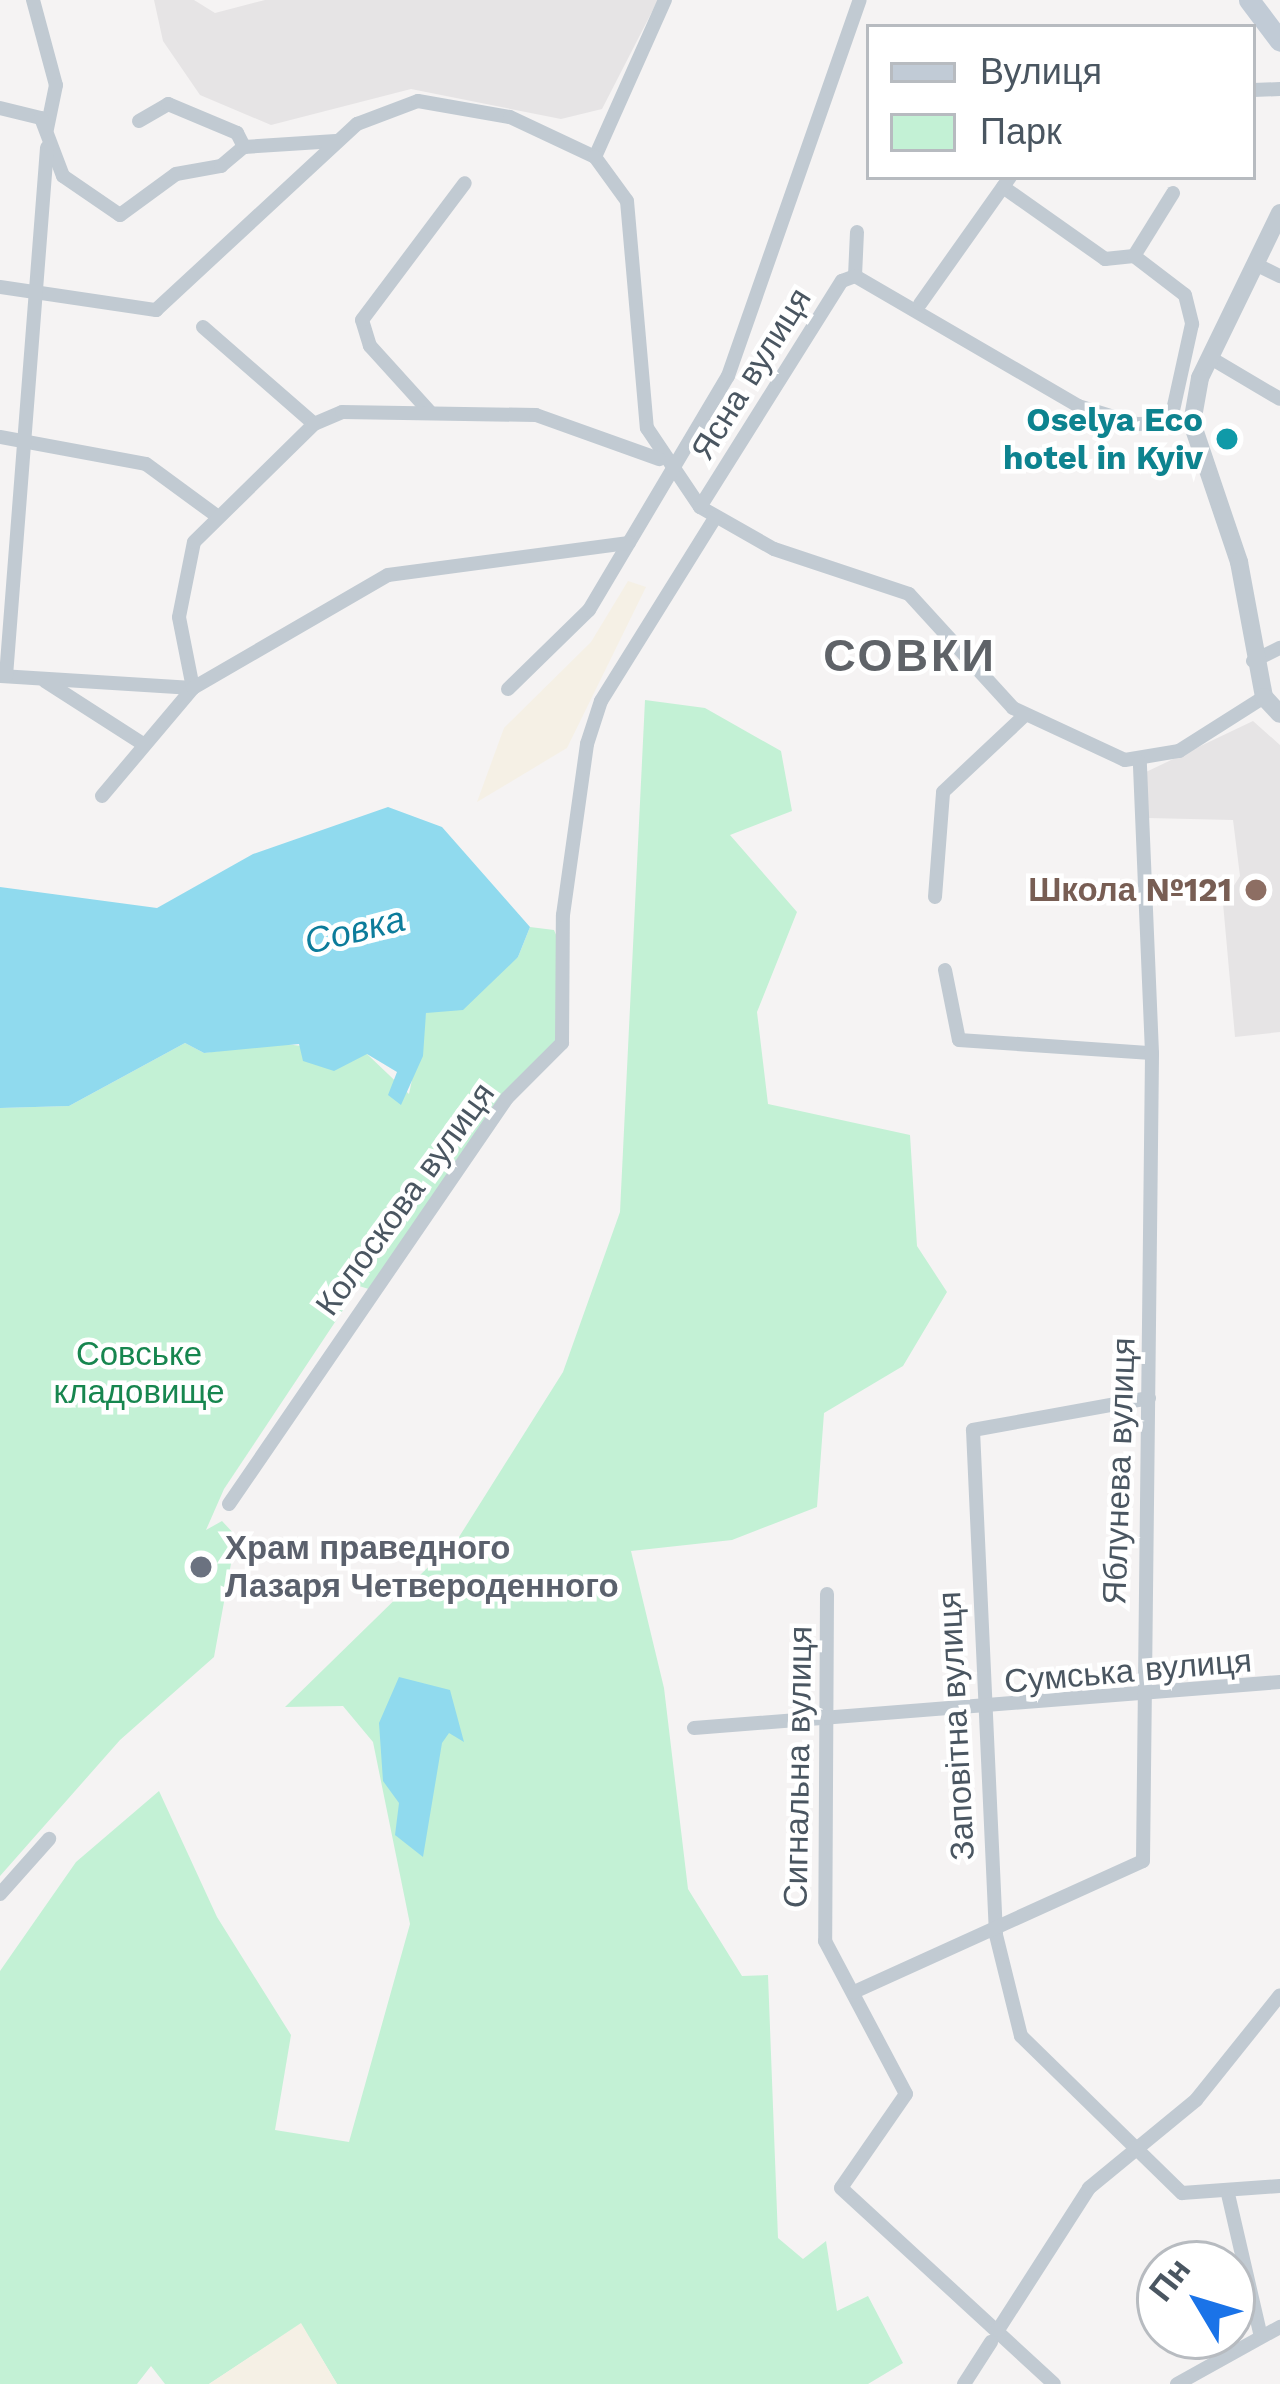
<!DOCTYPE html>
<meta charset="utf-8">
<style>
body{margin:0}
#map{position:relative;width:1280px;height:2384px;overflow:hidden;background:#f5f3f3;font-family:"Work Sans",sans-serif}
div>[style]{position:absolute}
.education>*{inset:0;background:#e6e4e5}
.green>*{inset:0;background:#c3f1d5}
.sand>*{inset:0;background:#f5f0e5}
.water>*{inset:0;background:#90daee}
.minor>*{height:14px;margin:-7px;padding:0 7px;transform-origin:7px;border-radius:7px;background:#c1cad2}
.tertiary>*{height:18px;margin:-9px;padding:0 9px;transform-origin:9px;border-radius:9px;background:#c1cad2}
.secondary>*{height:21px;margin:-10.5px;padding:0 10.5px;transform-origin:10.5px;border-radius:10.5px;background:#c1cbd6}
.dots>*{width:33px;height:33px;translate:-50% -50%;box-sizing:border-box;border:6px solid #fff;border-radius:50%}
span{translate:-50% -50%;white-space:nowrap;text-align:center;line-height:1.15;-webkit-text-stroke:9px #fff;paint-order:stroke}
.street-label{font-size:33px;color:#4a5661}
.culture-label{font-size:33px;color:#0d838f;font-weight:700}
.right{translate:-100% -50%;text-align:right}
.education-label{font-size:33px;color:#785e54;font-weight:700}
.park-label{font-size:33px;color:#17864f}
.worship-label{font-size:33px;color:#5b616d;font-weight:700}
.left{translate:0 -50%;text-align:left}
.water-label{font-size:36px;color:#0c7c9b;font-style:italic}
.district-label{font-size:45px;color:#5f6368;font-weight:700;letter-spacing:3px}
.legend{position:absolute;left:866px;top:24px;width:390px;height:156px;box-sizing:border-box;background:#fff;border:3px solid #b7bbc0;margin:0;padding:15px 21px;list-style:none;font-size:36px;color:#4a5661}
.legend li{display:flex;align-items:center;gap:24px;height:60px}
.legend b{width:60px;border:3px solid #b7bbc0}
.north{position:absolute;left:1136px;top:2240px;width:120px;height:120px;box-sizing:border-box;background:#fff;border:3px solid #b7bbc0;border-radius:50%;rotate:308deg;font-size:33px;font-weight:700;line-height:48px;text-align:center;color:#4a5661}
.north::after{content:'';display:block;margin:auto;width:42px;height:54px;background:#1a73e8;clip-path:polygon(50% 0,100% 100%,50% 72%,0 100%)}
</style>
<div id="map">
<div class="education">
<i style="clip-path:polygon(154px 0,194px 0,215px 13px,265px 0,658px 0,602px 109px,561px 119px,411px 89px,271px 125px,200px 95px,163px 41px)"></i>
<i style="clip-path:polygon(1253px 721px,1280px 745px,1280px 1032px,1235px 1037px,1223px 903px,1240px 876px,1233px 820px,1148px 818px,1146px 772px)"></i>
</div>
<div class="green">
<i style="clip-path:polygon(645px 700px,705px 708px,781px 751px,792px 811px,730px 835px,797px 912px,757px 1012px,768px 1104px,910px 1135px,917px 1246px,947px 1292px,903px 1366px,824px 1413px,817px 1507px,732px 1540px,631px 1551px,664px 1688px,688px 1889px,742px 1976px,768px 1975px,778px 2238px,803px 2259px,826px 2241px,837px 2311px,868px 2296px,903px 2363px,868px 2384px,337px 2384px,301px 2324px,209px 2384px,165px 2384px,151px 2366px,137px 2384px,0 2384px,0 1971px,76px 1862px,159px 1791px,217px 1917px,291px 2035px,275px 2130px,349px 2142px,410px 1924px,373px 1742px,343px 1706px,285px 1707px,459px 1537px,563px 1372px,620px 1212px)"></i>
<i style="clip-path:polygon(530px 927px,554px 930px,564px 954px,562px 1043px,507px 1099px,372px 1290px,359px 1286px,224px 1489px,206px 1530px,222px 1521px,236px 1536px,214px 1657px,120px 1740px,0 1876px,0 1108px,69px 1106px,185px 1043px,204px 1053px,277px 1043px,367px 1054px,409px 1094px,426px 1013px,518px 957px)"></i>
</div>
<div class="sand">
<i style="clip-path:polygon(628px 581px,646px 587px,567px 748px,477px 802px,504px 728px,591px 642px)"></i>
<i style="clip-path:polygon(301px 2323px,337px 2384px,209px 2384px)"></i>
</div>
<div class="water">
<i style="clip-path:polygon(388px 807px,442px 827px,530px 927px,518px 957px,463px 1010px,426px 1013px,423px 1056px,401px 1105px,388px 1095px,397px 1072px,367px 1054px,334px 1071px,303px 1061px,299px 1044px,204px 1053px,185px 1043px,69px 1106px,0 1108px,0 887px,157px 908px,253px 854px)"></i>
<i style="clip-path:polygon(399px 1677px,450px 1690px,464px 1742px,449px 1733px,442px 1743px,423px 1857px,395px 1835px,399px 1803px,383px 1781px,379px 1723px)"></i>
</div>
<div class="minor">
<i style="left:33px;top:0;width:88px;rotate:74.9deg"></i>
<i style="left:56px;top:85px;width:45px;rotate:101.6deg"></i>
<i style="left:1253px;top:90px;width:27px;rotate:-2deg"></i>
<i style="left:0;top:108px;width:42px;rotate:13.7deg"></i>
<i style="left:41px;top:118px;width:62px;rotate:69.2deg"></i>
<i style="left:63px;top:176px;width:69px;rotate:34.4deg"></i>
<i style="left:120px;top:215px;width:69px;rotate:-36.2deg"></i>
<i style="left:176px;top:174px;width:46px;rotate:-10.1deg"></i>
<i style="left:221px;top:166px;width:30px;rotate:-40deg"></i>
<i style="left:244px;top:147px;width:92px;rotate:-3.7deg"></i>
<i style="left:139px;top:121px;width:34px;rotate:-30deg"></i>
<i style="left:168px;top:104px;width:75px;rotate:22.8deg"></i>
<i style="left:237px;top:133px;width:16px;rotate:63deg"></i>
<i style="left:595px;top:157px;width:172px;rotate:-66deg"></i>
<i style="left:1003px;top:187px;width:125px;rotate:35.2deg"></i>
<i style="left:1105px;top:259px;width:29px;rotate:-6deg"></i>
<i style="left:1134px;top:256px;width:64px;rotate:37.4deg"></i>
<i style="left:1185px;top:295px;width:30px;rotate:76deg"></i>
<i style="left:1192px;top:324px;width:102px;rotate:102.4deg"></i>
<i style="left:1134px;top:256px;width:74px;rotate:-58.2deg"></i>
<i style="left:1255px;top:264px;width:28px;rotate:26deg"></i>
<i style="left:855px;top:276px;width:258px;rotate:30.2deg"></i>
<i style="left:1078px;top:406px;width:62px;rotate:17deg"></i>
<i style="left:1137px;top:424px;width:55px;rotate:-1deg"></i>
<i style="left:855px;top:276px;width:44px;rotate:-87.4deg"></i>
<i style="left:0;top:287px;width:158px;rotate:8.4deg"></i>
<i style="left:156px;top:310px;width:274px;rotate:-42.8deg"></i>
<i style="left:357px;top:124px;width:65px;rotate:-20.7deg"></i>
<i style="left:418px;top:101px;width:93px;rotate:9.9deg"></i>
<i style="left:510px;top:117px;width:94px;rotate:25.2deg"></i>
<i style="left:595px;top:157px;width:54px;rotate:54deg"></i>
<i style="left:627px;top:201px;width:228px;rotate:85deg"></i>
<i style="left:647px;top:428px;width:95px;rotate:56.1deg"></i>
<i style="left:700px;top:507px;width:85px;rotate:29.6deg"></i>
<i style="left:774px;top:549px;width:142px;rotate:18.4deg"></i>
<i style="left:909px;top:594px;width:154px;rotate:47.6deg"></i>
<i style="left:1013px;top:708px;width:123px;rotate:24.9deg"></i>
<i style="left:1125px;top:760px;width:55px;rotate:-9.5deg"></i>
<i style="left:1179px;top:751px;width:101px;rotate:-32.4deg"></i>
<i style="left:920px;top:304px;width:156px;rotate:-54.7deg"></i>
<i style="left:203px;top:327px;width:147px;rotate:41.1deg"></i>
<i style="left:1209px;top:357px;width:82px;rotate:30.6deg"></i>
<i style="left:429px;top:411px;width:88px;rotate:-132.2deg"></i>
<i style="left:370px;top:346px;width:27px;rotate:-107deg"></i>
<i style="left:362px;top:320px;width:171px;rotate:-53.1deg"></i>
<i style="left:0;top:437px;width:148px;rotate:10.5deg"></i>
<i style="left:146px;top:464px;width:84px;rotate:36.3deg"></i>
<i style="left:700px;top:507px;width:267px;rotate:-57.9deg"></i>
<i style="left:842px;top:281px;width:14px;rotate:-21deg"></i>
<i style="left:1253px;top:661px;width:30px;rotate:-26deg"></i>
<i style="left:1px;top:676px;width:192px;rotate:3.6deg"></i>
<i style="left:6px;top:676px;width:530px;rotate:-85.56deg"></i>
<i style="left:45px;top:681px;width:113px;rotate:32.7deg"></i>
<i style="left:193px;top:688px;width:72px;rotate:-101.2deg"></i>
<i style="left:179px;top:617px;width:76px;rotate:-78.7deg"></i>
<i style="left:194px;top:542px;width:168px;rotate:-44.5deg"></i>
<i style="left:314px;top:424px;width:30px;rotate:-23deg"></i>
<i style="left:342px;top:412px;width:194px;rotate:0.9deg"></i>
<i style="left:536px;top:415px;width:131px;rotate:19.7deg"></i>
<i style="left:508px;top:689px;width:113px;rotate:-44.3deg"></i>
<i style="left:589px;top:610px;width:272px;rotate:-59.3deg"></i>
<i style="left:728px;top:376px;width:398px;rotate:-70.7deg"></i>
<i style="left:102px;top:796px;width:141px;rotate:-49.9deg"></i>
<i style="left:193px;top:688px;width:225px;rotate:-30.1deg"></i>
<i style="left:388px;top:575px;width:243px;rotate:-7.6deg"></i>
<i style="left:935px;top:897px;width:105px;rotate:-85.6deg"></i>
<i style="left:943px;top:792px;width:111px;rotate:-43.2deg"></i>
<i style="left:945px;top:970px;width:71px;rotate:78.7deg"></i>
<i style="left:959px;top:1040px;width:193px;rotate:3.9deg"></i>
<i style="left:1149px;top:1398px;width:179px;rotate:169.7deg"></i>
<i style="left:973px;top:1430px;width:506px;rotate:87.39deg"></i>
<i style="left:996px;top:1935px;width:104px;rotate:76.1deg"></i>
<i style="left:1021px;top:2036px;width:225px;rotate:44.3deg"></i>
<i style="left:1182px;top:2193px;width:98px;rotate:-4.1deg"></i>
<i style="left:229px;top:1504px;width:492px;rotate:-55.6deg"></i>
<i style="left:507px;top:1098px;width:78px;rotate:-45deg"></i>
<i style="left:562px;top:1043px;width:128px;rotate:-89.6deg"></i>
<i style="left:563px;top:915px;width:173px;rotate:-82deg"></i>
<i style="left:587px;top:744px;width:45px;rotate:-72deg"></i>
<i style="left:601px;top:701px;width:216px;rotate:-58.1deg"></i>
<i style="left:827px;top:1594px;width:347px;rotate:90.3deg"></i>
<i style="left:825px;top:1941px;width:173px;rotate:62.1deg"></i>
<i style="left:906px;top:2094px;width:114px;rotate:124.7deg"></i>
<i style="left:841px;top:2188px;width:289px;rotate:42.6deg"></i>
<i style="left:694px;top:1728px;width:588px;rotate:-4.49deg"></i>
<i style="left:0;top:1894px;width:74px;rotate:-48.3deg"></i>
<i style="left:854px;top:1992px;width:317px;rotate:-24.4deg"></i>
<i style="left:1143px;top:1861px;width:808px;rotate:-89.36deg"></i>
<i style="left:1152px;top:1053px;width:291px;rotate:-92.4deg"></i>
<i style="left:1228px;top:2194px;width:143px;rotate:77deg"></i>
<i style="left:998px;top:2330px;width:169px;rotate:-57.3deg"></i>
<i style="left:1089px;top:2188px;width:139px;rotate:-39.4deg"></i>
<i style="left:1196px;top:2100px;width:134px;rotate:-51.3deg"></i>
<i style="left:964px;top:2384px;width:50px;rotate:-57.3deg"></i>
<i style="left:1177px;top:2384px;width:118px;rotate:-29deg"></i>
</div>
<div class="tertiary">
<i style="left:1280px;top:213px;width:183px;rotate:115.9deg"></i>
<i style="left:1200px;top:378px;width:46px;rotate:100.1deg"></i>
<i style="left:1192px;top:423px;width:147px;rotate:71.3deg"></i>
<i style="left:1239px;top:562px;width:137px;rotate:79.5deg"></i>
<i style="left:1264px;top:697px;width:23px;rotate:47deg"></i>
</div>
<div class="secondary">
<i style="left:1249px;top:0;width:51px;rotate:52.9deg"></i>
</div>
<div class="dots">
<i style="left:1227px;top:439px;background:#0f9aa8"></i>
<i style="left:1256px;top:890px;background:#8d6e63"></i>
<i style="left:201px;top:1567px;background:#6b7280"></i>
</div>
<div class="street-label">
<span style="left:751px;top:374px;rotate:-58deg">Ясна вулиця</span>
<span style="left:405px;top:1199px;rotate:-54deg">Колоскова вулиця</span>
<span style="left:1119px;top:1471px;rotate:-88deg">Яблунева вулиця</span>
<span style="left:1128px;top:1671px;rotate:-5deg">Сумська вулиця</span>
<span style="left:956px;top:1726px;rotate:-93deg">Заповітна вулиця</span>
<span style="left:798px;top:1767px;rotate:-89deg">Сигнальна вулиця</span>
</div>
<div class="culture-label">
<span class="right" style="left:1203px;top:439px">Oselya Eco<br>hotel in Kyiv</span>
</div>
<div class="education-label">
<span class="right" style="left:1232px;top:890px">Школа №121</span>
</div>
<div class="park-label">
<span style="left:139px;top:1373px">Совське<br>кладовище</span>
</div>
<div class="worship-label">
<span class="left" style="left:225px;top:1567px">Храм праведного<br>Лазаря Четвероденного</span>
</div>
<div class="water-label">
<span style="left:355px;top:931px;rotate:-14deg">Совка</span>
</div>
<div class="district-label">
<span style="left:910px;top:656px">СОВКИ</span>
</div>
<ul class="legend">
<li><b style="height:15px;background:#c1cbd6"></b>Вулиця</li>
<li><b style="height:33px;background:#c3f1d5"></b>Парк</li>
</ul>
<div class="north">Пн</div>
</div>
